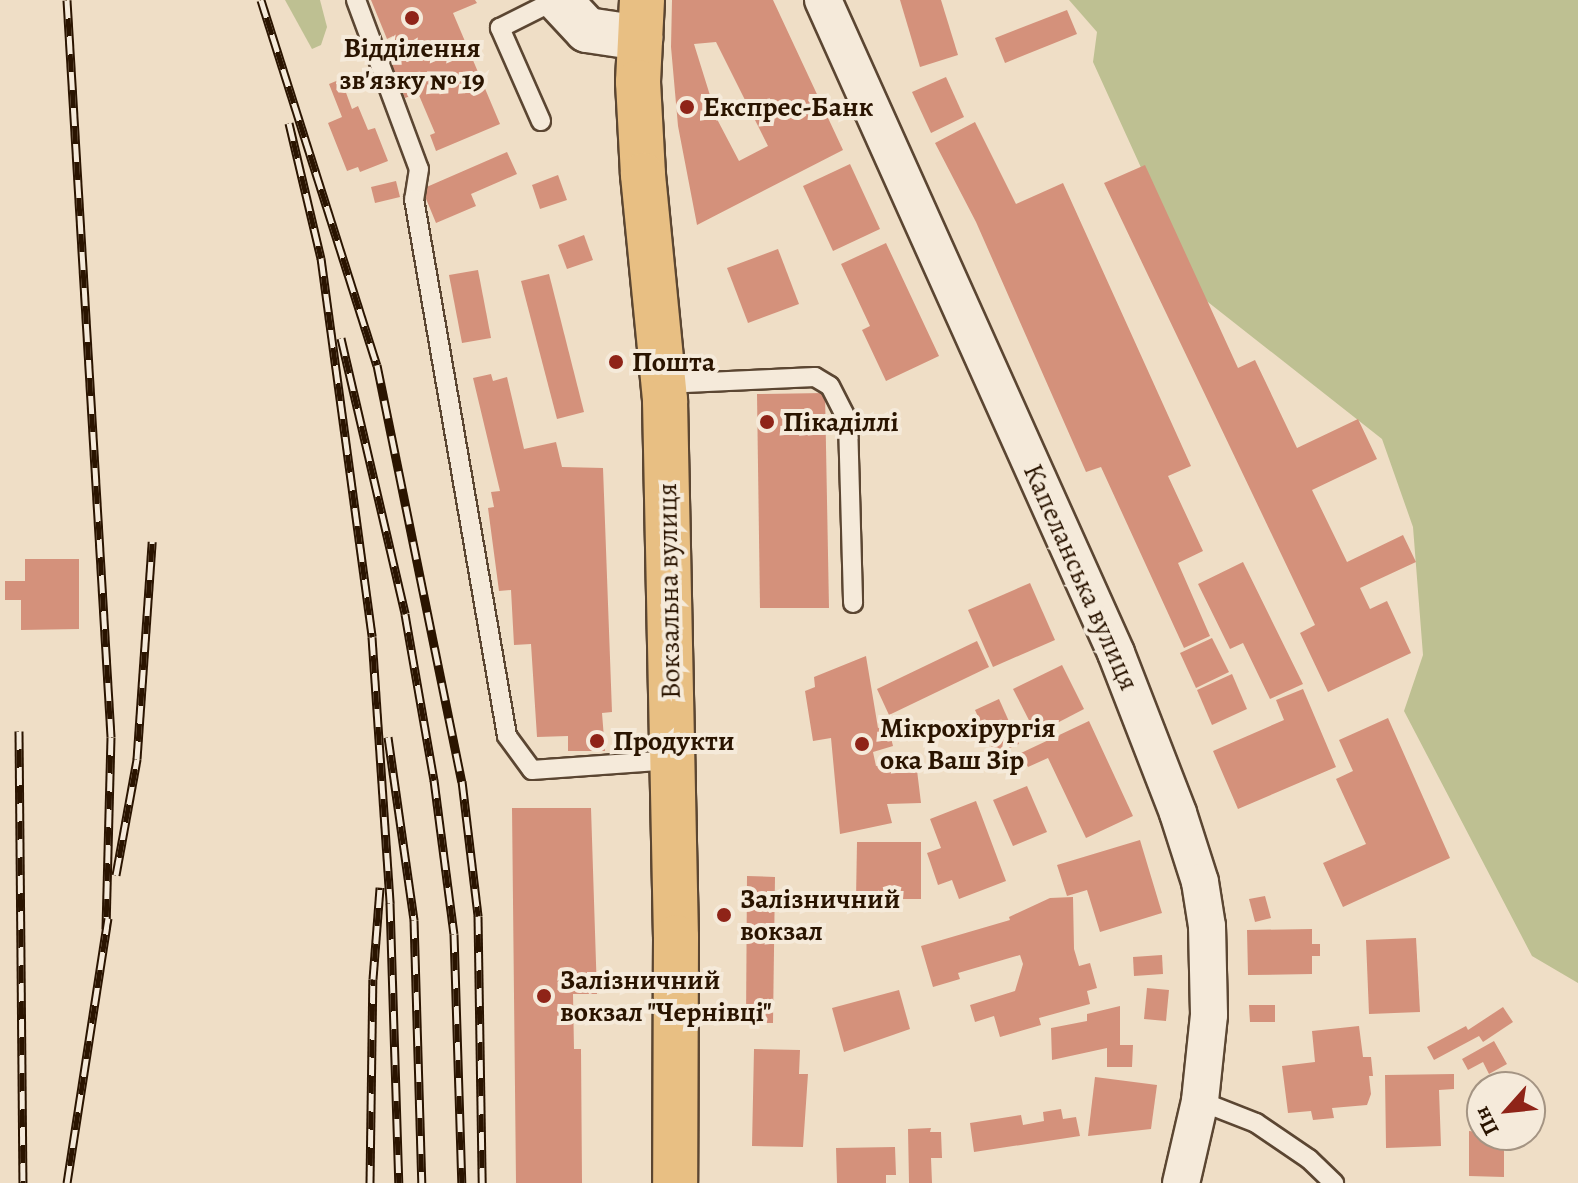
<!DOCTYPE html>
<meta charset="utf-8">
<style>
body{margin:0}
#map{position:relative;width:1578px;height:1183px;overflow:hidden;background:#efdec6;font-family:Alegreya,serif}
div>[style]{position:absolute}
.green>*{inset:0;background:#bec092}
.building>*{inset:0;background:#d4917b}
.roads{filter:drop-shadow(2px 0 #5b4632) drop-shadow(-2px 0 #5b4632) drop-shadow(0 2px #5b4632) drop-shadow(0 -2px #5b4632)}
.lane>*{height:18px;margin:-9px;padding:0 9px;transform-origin:9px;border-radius:9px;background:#f5eada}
.street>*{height:36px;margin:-18px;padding:0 18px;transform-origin:18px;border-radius:18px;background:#f5eada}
.secondary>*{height:44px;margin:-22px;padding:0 22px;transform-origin:22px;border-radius:22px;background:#f5eada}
.primary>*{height:44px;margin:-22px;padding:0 22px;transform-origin:22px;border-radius:22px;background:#e8bf83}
.rail>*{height:9px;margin-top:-4.5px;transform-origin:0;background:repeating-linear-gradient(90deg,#f5eada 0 18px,#2a1400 0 36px);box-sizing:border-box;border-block:2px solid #2a1400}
.dots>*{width:22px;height:22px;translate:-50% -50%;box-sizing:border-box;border:4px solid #f5eada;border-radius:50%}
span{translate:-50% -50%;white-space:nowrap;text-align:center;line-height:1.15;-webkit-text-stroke:8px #f5eada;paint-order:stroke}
.poi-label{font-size:28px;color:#2a1400;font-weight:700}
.left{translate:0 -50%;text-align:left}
.street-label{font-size:28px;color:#2a1400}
.north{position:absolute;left:1466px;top:1071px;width:80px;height:80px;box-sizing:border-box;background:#f5eada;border:2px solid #a49483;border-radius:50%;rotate:243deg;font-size:22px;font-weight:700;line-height:32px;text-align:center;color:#2a1400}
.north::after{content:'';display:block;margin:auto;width:28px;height:36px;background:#8f2418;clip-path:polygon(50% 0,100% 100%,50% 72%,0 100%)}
</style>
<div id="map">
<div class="green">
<i style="clip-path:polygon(285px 0,320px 0,327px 27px,321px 45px,312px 49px)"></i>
<i style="clip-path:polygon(1069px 0,1578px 0,1578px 983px,1532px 956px,1404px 711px,1423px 655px,1413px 527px,1382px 439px,1199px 295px,1093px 62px,1097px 32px)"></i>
</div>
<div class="building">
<i style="clip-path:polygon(371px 0,475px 0,477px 3px,453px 13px,500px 124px,436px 151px,430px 135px,435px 133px,418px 93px,405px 98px,389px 59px,401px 54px,393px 36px,387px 39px)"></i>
<i style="clip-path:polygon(evenodd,672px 0,773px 0,843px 150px,697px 225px,678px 126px,671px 47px,672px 0,716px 42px,768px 146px,739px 161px,718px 121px,694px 44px,716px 42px)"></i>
<i style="clip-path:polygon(900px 0,941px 0,958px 55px,920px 67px)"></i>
<i style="clip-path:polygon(1067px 10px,1077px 34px,1005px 63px,995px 38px)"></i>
<i style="clip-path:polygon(946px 77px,964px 117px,931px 133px,912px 92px)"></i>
<i style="clip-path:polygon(341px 79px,352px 109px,358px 106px,368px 130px,375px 128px,388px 161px,360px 172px,358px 167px,347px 171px,328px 123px,342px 117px,329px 84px)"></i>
<i style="clip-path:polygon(975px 122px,1016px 204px,1063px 183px,1191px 466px,1168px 476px,1203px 551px,1178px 563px,1210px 636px,1184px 648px,1101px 467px,1086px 472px,976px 222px,935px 143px)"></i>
<i style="clip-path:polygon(507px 152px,517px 174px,471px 194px,476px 206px,436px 223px,422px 189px)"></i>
<i style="clip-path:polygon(850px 164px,880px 229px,833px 251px,803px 186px)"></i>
<i style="clip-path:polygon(1145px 165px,1238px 368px,1255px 360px,1297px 448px,1358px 419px,1377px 459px,1312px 490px,1347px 562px,1403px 535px,1416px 562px,1360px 588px,1370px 609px,1387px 601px,1411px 653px,1328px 692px,1300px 633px,1315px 625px,1104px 183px)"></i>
<i style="clip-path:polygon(558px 175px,567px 200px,540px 209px,532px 185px)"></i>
<i style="clip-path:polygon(396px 181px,400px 197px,375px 203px,371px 187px)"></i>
<i style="clip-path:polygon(584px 235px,593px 260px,567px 269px,558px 245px)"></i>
<i style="clip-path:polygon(886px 243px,939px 356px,886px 381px,862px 330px,870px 326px,841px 264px)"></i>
<i style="clip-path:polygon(778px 249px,799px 304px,748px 323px,727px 268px)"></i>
<i style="clip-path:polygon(478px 270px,491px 338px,462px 343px,449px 275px)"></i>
<i style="clip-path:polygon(549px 274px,584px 412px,557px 419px,521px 281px)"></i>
<i style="clip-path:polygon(491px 374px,493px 381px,507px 377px,524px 449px,556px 442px,562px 467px,603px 468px,612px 712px,602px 713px,605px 751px,568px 751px,568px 736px,537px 737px,531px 644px,514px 645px,511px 590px,499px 591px,488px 508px,494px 507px,491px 492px,500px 491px,473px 378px)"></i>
<i style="clip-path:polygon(825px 393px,829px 608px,760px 608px,757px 394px)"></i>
<i style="clip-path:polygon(25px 559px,79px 559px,79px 629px,21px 630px,21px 600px,5px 600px,5px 581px,25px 581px)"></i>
<i style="clip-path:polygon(1243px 562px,1303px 684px,1270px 699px,1243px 643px,1230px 649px,1198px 584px)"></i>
<i style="clip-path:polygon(1030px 583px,1055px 640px,993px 667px,968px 610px)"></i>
<i style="clip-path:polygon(1212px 638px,1229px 672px,1196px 688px,1180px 653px)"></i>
<i style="clip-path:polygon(977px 641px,989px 667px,889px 715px,877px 689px)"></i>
<i style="clip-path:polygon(866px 656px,878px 728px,888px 726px,893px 746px,873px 752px,876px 766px,916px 762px,921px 803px,887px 804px,892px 823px,840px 834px,831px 738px,813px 741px,805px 691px,815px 687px,814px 677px)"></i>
<i style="clip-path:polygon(1062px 665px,1084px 709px,1036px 734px,1013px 689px)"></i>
<i style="clip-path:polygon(1232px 674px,1247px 709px,1212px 725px,1197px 690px)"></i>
<i style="clip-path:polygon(1303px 689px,1336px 767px,1238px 809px,1213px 751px,1284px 720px,1276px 700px)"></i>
<i style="clip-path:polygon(999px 699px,1019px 744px,995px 754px,975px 710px)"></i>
<i style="clip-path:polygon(1388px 718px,1450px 858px,1343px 907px,1323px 863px,1366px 844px,1336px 779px,1353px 771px,1339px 740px)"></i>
<i style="clip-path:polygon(1089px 721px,1133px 816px,1086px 838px,1048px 758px,1028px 767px,1021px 753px)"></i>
<i style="clip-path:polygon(1027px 786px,1047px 832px,1013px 846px,993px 800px)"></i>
<i style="clip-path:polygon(976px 801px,1006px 881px,959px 899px,952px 880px,938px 885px,927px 853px,941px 848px,930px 819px)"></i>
<i style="clip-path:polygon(512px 808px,591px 808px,597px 994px,573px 994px,574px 1049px,581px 1049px,582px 1183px,516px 1183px)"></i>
<i style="clip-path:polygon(1140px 840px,1162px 913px,1100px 932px,1087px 890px,1067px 896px,1057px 865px)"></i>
<i style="clip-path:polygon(857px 842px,921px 842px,921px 899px,856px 899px)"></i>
<i style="clip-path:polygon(747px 876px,775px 877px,773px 1023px,746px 1023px)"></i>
<i style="clip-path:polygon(1265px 896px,1271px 918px,1255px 922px,1249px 899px)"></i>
<i style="clip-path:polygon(1073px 897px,1074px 949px,1079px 966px,1090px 963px,1097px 988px,1087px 991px,1090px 1004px,1039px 1018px,1041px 1025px,1000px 1037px,994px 1016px,975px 1022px,970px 1005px,1015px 991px,1023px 964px,1020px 955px,958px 973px,960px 979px,933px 987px,921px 946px,1010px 920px,1009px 917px,1050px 898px)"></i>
<i style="clip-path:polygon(1312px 929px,1312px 944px,1320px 944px,1320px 956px,1312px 956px,1312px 974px,1248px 975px,1247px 930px)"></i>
<i style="clip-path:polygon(1416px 938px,1420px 1012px,1369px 1014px,1366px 940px)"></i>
<i style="clip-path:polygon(1162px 955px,1163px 974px,1134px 976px,1133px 957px)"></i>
<i style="clip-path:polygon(1147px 988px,1169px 990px,1166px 1021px,1144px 1019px)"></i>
<i style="clip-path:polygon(899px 990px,910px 1029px,844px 1052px,832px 1008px)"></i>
<i style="clip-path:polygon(1249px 1005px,1275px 1005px,1275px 1022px,1250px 1022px)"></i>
<i style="clip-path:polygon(1120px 1006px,1120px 1045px,1133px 1045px,1132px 1067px,1107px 1067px,1107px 1048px,1052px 1060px,1051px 1028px,1087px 1021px,1087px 1014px)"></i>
<i style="clip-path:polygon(1503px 1007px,1513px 1022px,1483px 1042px,1479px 1036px,1434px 1060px,1427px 1047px,1466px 1026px,1468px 1030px)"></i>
<i style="clip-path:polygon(1359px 1026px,1363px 1057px,1371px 1057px,1373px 1076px,1369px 1076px,1371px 1094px,1367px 1105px,1332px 1108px,1334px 1118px,1313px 1120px,1311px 1111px,1288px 1113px,1282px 1066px,1315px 1062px,1312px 1031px)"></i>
<i style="clip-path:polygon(1494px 1041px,1507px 1064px,1489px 1074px,1483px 1062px,1468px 1070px,1462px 1059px)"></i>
<i style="clip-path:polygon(754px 1049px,800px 1050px,799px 1074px,808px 1074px,803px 1147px,752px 1146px)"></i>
<i style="clip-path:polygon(1454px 1074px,1454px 1089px,1439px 1090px,1441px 1146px,1386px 1148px,1385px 1075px)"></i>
<i style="clip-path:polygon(1095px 1077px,1157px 1085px,1151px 1129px,1088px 1136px)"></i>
<i style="clip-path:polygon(1061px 1109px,1063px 1119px,1076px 1117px,1080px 1136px,974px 1152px,970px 1123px,1021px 1115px,1023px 1125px,1044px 1121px,1043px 1112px)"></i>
<i style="clip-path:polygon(931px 1128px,930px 1132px,941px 1132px,942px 1158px,931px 1158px,932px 1183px,909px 1183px,908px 1129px)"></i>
<i style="clip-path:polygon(1469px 1131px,1504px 1135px,1504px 1177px,1469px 1176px)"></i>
<i style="clip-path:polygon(895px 1147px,896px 1175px,886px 1175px,886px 1183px,837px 1183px,836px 1148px)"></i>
</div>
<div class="roads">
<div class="lane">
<i style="left:356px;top:0;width:180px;rotate:69.6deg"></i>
<i style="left:419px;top:169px;width:30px;rotate:99deg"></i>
<i style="left:414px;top:199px;width:545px;rotate:80.17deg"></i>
<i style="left:507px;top:736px;width:42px;rotate:53.7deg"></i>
<i style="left:532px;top:770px;width:140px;rotate:-4.1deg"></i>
<i style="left:541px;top:121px;width:102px;rotate:-113.8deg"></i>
<i style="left:500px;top:28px;width:63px;rotate:-26.6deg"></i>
<i style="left:664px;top:384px;width:151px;rotate:-2.7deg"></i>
<i style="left:815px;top:377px;width:17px;rotate:31deg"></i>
<i style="left:830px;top:386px;width:39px;rotate:63deg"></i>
<i style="left:848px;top:421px;width:182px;rotate:88.4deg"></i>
<i style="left:1200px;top:1101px;width:60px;rotate:21.4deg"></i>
<i style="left:1256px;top:1123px;width:64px;rotate:34.2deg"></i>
<i style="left:1309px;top:1159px;width:35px;rotate:44deg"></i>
</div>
<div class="street">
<i style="left:823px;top:0;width:716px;rotate:65.83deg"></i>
<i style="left:1116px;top:653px;width:172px;rotate:68.8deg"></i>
<i style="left:1178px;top:813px;width:72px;rotate:72.3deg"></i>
<i style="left:1200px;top:882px;width:45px;rotate:81deg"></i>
<i style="left:1207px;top:926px;width:89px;rotate:88.7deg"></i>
<i style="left:1209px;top:1015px;width:86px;rotate:96deg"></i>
<i style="left:1200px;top:1101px;width:84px;rotate:103deg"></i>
</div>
<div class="secondary">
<i style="left:559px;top:0;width:41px;rotate:47deg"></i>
<i style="left:587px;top:30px;width:54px;rotate:8.6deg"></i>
</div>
<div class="primary">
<i style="left:642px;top:0;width:82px;rotate:92.8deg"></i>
<i style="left:638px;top:82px;width:93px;rotate:86.9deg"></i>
<i style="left:643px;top:175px;width:226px;rotate:84.4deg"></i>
<i style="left:665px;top:400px;width:537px;rotate:88.83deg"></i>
<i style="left:676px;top:937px;width:246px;rotate:90.2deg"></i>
</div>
</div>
<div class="rail">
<i style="left:67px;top:0;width:738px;rotate:86.58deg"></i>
<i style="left:111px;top:737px;width:192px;rotate:91.5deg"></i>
<i style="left:261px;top:0;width:383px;rotate:72.4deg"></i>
<i style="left:377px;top:365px;width:425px;rotate:78.5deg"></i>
<i style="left:462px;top:781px;width:136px;rotate:83.2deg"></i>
<i style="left:478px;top:916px;width:267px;rotate:89.1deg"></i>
<i style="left:289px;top:123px;width:139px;rotate:76.7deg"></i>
<i style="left:321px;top:258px;width:382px;rotate:82.3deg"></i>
<i style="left:372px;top:637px;width:267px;rotate:86.1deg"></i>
<i style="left:390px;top:903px;width:280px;rotate:88.2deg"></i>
<i style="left:341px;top:338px;width:283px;rotate:76.9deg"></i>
<i style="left:405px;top:614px;width:169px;rotate:80.1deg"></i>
<i style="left:434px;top:780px;width:155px;rotate:82.6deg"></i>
<i style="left:454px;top:934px;width:249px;rotate:88.2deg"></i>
<i style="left:19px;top:731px;width:452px;rotate:89.5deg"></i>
<i style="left:388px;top:737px;width:185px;rotate:81.9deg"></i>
<i style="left:414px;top:920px;width:263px;rotate:88.3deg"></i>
<i style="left:116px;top:875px;width:118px;rotate:-79.7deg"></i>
<i style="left:137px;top:759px;width:218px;rotate:-86deg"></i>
<i style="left:67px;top:1183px;width:268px;rotate:-81.2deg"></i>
<i style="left:370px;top:1183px;width:204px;rotate:-89.2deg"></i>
<i style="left:373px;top:979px;width:92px;rotate:-85.6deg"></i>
</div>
<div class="dots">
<i style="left:412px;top:18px;background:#8f2418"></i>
<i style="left:687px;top:107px;background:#8f2418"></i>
<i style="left:616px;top:362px;background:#8f2418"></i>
<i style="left:767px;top:422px;background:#8f2418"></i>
<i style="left:597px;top:741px;background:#8f2418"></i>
<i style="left:862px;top:744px;background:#8f2418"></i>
<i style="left:724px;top:915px;background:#8f2418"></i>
<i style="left:544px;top:996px;background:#8f2418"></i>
</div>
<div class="poi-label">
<span style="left:412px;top:64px">Відділення<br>зв'язку № 19</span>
<span class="left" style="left:703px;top:107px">Eкспрес-Банк</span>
<span class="left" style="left:632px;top:362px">Пошта</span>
<span class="left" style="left:783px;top:422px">Пікаділлі</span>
<span class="left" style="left:880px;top:744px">Мікрохірургія<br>ока Ваш Зір</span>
<span class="left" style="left:613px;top:741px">Продукти</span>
<span class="left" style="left:740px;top:915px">Залізничний<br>вокзал</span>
<span class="left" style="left:560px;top:996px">Залізничний<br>вокзал "Чернівці"</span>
</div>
<div class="street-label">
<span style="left:1081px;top:577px;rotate:66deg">Капеланська вулиця</span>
<span style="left:669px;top:591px;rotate:-91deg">Вокзальна вулиця</span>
</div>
<div class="north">Пн</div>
</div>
